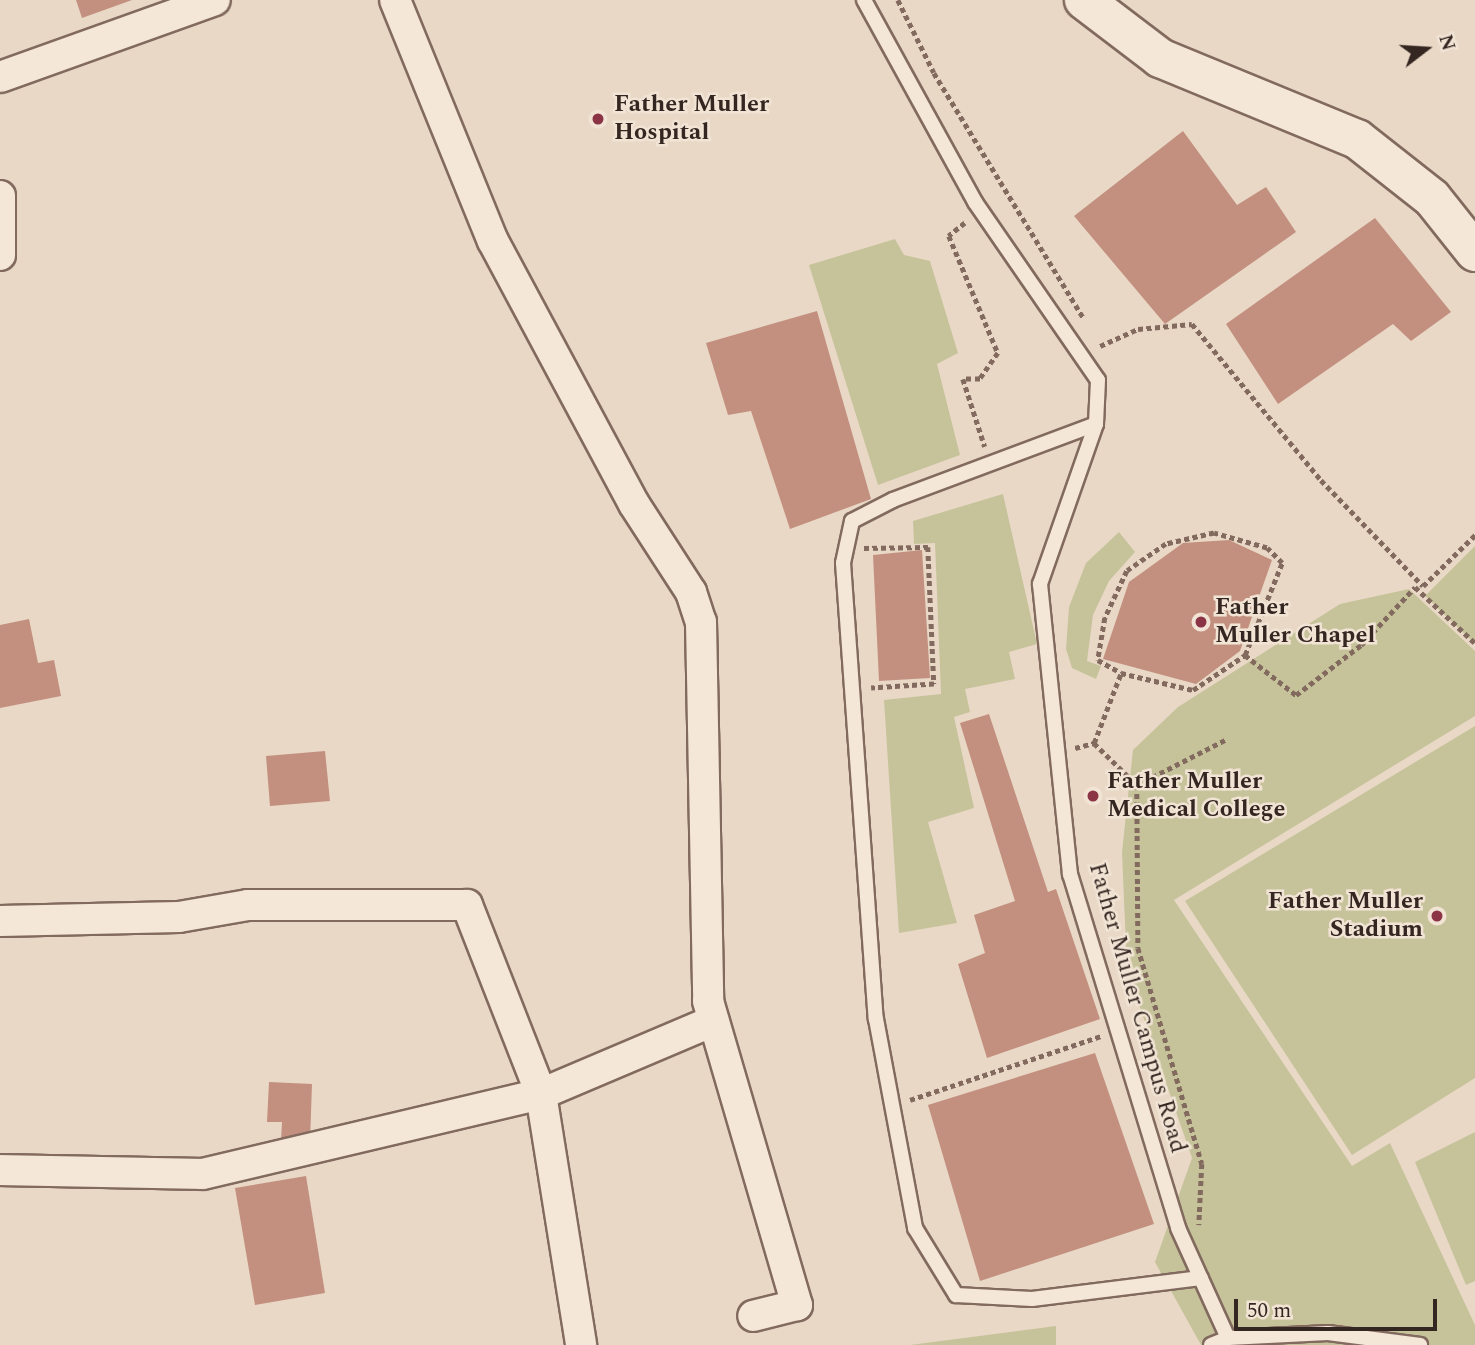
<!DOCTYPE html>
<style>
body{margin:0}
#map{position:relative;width:1475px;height:1345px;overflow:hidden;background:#e9d8c6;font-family:Spectral,serif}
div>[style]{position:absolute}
.green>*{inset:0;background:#c6c39b}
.building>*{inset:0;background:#c39080}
.path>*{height:4.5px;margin-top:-2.25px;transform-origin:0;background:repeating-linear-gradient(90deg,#826a5e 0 5px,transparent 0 8.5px)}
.roads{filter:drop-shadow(2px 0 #826a5e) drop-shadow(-2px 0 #826a5e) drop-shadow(0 2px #826a5e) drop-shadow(0 -2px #826a5e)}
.lane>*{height:14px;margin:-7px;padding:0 7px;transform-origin:7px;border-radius:7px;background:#f5e7d8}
.street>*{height:30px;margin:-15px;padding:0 15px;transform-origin:15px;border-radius:15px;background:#f5e7d8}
.secondary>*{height:38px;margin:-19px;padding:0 19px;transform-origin:19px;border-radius:19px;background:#f5e7d8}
.dots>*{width:19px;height:19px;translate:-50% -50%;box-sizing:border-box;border:4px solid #f1e4d5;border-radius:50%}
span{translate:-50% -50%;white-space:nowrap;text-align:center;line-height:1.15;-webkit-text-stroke:5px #f1e4d5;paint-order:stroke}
.poi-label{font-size:24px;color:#342620;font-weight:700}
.left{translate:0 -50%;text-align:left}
.right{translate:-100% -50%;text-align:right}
.street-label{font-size:24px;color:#342620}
.north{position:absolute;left:1391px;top:14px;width:70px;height:70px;-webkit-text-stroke:5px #f1e4d5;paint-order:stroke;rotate:73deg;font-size:19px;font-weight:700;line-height:28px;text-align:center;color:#342620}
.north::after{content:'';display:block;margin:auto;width:24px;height:32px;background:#342620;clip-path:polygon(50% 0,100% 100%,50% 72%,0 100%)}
.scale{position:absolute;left:1234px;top:1299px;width:203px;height:32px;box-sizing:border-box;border:4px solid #342620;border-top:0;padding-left:9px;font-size:21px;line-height:24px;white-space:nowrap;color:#342620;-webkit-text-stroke:5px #f1e4d5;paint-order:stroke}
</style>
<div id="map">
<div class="green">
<i style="clip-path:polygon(895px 239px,904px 255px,930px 261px,958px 353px,937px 364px,960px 455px,878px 485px,809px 265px)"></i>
<i style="clip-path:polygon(1003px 494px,1037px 644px,1009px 652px,1015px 679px,965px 689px,970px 712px,954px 717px,974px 808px,928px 822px,957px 923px,899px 933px,884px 700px,941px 694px,935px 543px,914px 544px,913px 521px)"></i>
<i style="clip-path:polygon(1119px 532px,1135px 552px,1109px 581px,1093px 615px,1087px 661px,1101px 666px,1096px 679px,1072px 668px,1066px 649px,1069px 607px,1086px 563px)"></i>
<i style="clip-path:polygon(1475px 546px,1475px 644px,1425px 596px)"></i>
<i style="clip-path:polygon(1409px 589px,1475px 651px,1475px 716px,1174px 900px,1352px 1166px,1390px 1143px,1475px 1325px,1475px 1345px,1201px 1345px,1155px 1262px,1192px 1158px,1127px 970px,1122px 852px,1133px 750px,1178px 707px,1340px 604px)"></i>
<i style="clip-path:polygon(1475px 726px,1475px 1078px,1352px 1155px,1185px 901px)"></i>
<i style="clip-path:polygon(1475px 1132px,1475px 1281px,1466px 1285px,1415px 1162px)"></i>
<i style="clip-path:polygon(1056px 1326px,1056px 1345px,910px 1345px)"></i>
</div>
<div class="building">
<i style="clip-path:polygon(76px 0,132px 0,82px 18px)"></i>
<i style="clip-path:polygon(1183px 131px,1237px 205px,1266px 187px,1296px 232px,1165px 324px,1074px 216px)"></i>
<i style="clip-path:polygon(1375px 218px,1451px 312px,1411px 341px,1393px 324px,1278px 404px,1226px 324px)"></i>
<i style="clip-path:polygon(817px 311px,871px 499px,790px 529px,751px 411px,728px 415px,706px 343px)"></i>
<i style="clip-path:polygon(1229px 540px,1272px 560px,1240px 651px,1196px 684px,1103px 659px,1129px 582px,1183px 543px)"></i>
<i style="clip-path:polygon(922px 550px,930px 678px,879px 681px,873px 555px)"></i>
<i style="clip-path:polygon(29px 619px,38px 663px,54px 660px,61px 696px,0 708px,0 625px)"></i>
<i style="clip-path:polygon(989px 714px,1048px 892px,1056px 889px,1100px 1019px,987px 1058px,958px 964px,985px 953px,974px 915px,1015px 901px,960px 723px)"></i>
<i style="clip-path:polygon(325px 751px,330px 801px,270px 806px,266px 756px)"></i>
<i style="clip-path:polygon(1095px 1053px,1154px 1224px,980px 1281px,928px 1105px)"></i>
<i style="clip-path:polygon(269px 1082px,312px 1084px,310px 1142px,281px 1141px,282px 1122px,267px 1122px)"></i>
<i style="clip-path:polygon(306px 1176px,325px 1293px,255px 1305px,235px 1188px)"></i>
</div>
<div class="path">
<i style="left:898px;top:0;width:81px;rotate:63.7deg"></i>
<i style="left:934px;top:73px;width:286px;rotate:58.6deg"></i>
<i style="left:965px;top:223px;width:21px;rotate:141deg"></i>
<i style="left:949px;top:236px;width:127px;rotate:67.3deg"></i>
<i style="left:998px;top:353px;width:32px;rotate:125deg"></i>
<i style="left:980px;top:379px;width:17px;rotate:180deg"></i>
<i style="left:963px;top:379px;width:71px;rotate:72.1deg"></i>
<i style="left:1100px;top:346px;width:42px;rotate:-24.1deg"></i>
<i style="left:1138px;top:329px;width:54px;rotate:-5.3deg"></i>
<i style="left:1192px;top:324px;width:202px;rotate:50.4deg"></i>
<i style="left:1321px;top:480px;width:147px;rotate:46.1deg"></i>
<i style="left:1423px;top:586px;width:73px;rotate:-44.4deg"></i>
<i style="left:864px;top:548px;width:64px;rotate:-0.9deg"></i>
<i style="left:928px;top:547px;width:137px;rotate:87.5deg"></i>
<i style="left:934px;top:684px;width:63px;rotate:176.4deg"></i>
<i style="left:1245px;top:655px;width:65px;rotate:38.1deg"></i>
<i style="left:1296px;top:695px;width:82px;rotate:-37.6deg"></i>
<i style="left:1361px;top:645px;width:79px;rotate:-47deg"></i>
<i style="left:1415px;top:587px;width:82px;rotate:43deg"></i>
<i style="left:1094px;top:743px;width:60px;rotate:44.3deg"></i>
<i style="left:1137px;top:785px;width:163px;rotate:89.6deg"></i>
<i style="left:1138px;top:948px;width:225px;rotate:73.5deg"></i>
<i style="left:1202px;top:1164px;width:61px;rotate:92.8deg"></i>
<i style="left:1075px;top:748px;width:20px;rotate:-15deg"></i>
<i style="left:1094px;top:743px;width:75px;rotate:-68.9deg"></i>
<i style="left:1121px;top:673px;width:74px;rotate:13.3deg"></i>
<i style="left:1193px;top:690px;width:63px;rotate:-33.9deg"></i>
<i style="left:1245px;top:655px;width:99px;rotate:-68.1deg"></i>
<i style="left:1282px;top:563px;width:21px;rotate:-135deg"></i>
<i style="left:1267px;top:548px;width:55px;rotate:-164.2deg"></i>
<i style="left:1214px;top:533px;width:49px;rotate:167.1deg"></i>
<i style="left:1166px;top:544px;width:47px;rotate:145.3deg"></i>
<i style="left:1127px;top:571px;width:52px;rotate:115.1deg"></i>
<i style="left:1105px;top:618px;width:43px;rotate:99.5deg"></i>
<i style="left:1098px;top:660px;width:26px;rotate:29deg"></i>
<i style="left:1137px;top:785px;width:99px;rotate:-27.1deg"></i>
<i style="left:910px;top:1100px;width:201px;rotate:-18.5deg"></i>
</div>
<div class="roads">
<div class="lane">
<i style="left:864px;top:0;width:230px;rotate:61.2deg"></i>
<i style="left:975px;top:202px;width:216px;rotate:55.4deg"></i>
<i style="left:1098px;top:380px;width:44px;rotate:92.6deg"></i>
<i style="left:1096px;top:424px;width:170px;rotate:109.3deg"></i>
<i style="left:1040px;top:584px;width:292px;rotate:84.1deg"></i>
<i style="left:1070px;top:874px;width:370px;rotate:73deg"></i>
<i style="left:1178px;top:1228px;width:121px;rotate:65.6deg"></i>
<i style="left:1096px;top:424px;width:217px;rotate:159.5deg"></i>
<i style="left:893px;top:500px;width:46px;rotate:152.9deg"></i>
<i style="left:852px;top:521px;width:43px;rotate:102.1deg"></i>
<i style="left:843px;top:563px;width:457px;rotate:85.9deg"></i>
<i style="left:876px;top:1019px;width:213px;rotate:79.4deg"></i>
<i style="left:915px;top:1228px;width:79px;rotate:58.5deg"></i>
<i style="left:956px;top:1295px;width:76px;rotate:3deg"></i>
<i style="left:1032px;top:1299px;width:170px;rotate:-7.1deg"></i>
<i style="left:1211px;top:1345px;width:18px;rotate:-22deg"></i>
<i style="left:1228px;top:1338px;width:100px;rotate:-2.9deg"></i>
<i style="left:1328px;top:1333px;width:93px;rotate:7.4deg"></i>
</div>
<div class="street">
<i style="left:395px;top:0;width:260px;rotate:67.9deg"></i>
<i style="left:493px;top:241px;width:298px;rotate:61.8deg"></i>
<i style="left:634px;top:504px;width:105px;rotate:57.1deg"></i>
<i style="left:691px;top:592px;width:32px;rotate:72deg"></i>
<i style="left:701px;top:622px;width:379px;rotate:88.9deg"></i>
<i style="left:708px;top:1001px;width:317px;rotate:73.7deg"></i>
<i style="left:797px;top:1305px;width:45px;rotate:166deg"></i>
<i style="left:0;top:77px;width:228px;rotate:-19.7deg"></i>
<i style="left:0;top:196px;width:59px;rotate:90deg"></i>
<i style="left:0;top:921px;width:179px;rotate:-1.3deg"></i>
<i style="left:179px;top:917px;width:70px;rotate:-9.9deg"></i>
<i style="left:248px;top:905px;width:219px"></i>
<i style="left:467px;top:905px;width:203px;rotate:68.6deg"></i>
<i style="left:541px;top:1094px;width:254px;rotate:80.9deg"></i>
<i style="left:0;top:1170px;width:203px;rotate:1.1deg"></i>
<i style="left:203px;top:1174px;width:347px;rotate:-13.3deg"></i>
<i style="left:541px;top:1094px;width:187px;rotate:-23deg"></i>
</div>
<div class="secondary">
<i style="left:1084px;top:0;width:96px;rotate:37.3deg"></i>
<i style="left:1160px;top:58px;width:213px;rotate:22.4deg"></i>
<i style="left:1357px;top:139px;width:95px;rotate:38.2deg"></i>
<i style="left:1432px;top:198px;width:69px;rotate:51.5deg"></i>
</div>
</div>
<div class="dots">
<i style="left:598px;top:119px;background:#8b3445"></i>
<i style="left:1201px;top:622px;background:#8b3445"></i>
<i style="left:1093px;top:796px;background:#8b3445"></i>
<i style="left:1437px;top:916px;background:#8b3445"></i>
</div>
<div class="poi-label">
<span class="left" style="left:614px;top:119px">Father Muller<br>Hospital</span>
<span class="left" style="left:1215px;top:622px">Father<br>Muller Chapel</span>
<span class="left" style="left:1107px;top:796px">Father Muller<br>Medical College</span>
<span class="right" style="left:1423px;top:916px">Father Muller<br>Stadium</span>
</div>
<div class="street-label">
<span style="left:1137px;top:1008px;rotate:74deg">Father Muller Campus Road</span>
</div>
<div class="north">N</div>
<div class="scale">50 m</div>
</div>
